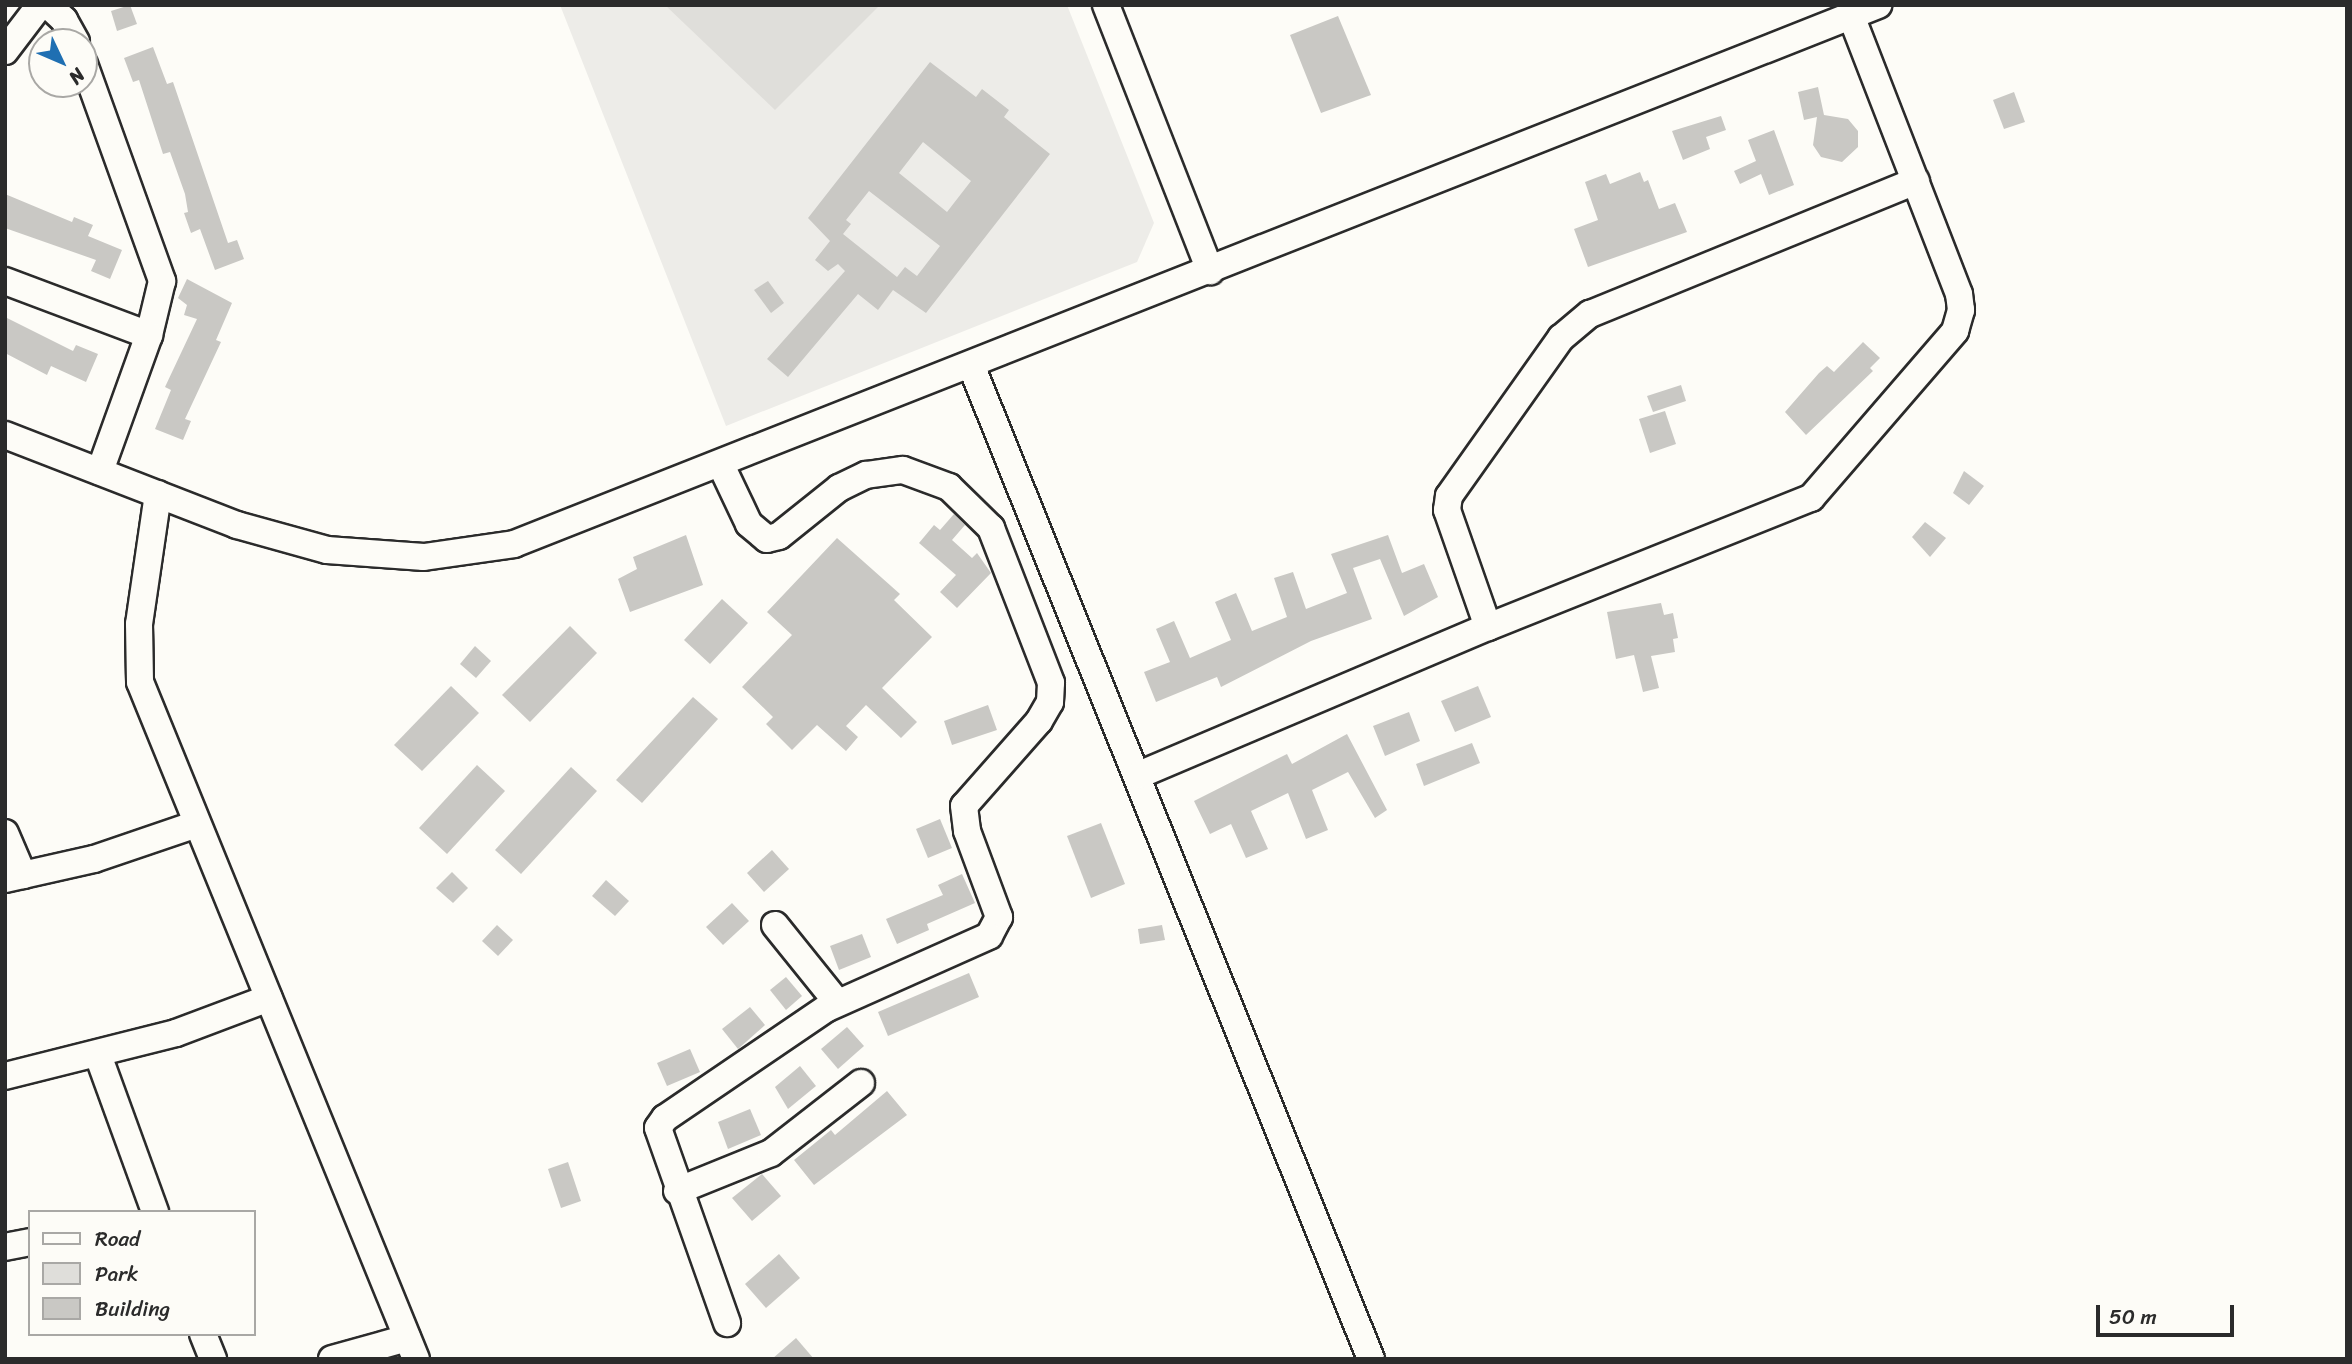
<!DOCTYPE html>
<style>
body{margin:0}
#map{position:relative;width:2352px;height:1364px;overflow:hidden;background:#fdfcf7;font-family:Sriracha,sans-serif}
div>[style]{position:absolute}
.built>*{inset:0;background:#edece8}
.green>*{inset:0;background:#dfdeda}
.building>*{inset:0;background:#c9c8c4}
.roads{filter:drop-shadow(2px 0 #2b2b2b) drop-shadow(-2px 0 #2b2b2b) drop-shadow(0 2px #2b2b2b) drop-shadow(0 -2px #2b2b2b)}
.minor>*{height:26px;margin:-13px;padding:0 13px;transform-origin:13px;border-radius:13px;background:#fdfcf7}
span{translate:-50% -50%;white-space:nowrap;text-align:center;line-height:1.15;-webkit-text-stroke:7px #fdfcf7;paint-order:stroke}
.frame{position:absolute;inset:0;border:7px solid #2b2b2b;pointer-events:none}
.legend{position:absolute;left:28px;top:1210px;width:228px;height:126px;box-sizing:border-box;background:#fdfcf7;border:2px solid #a9a8a5;margin:0;padding:9px 12px;list-style:none;font-size:21px;color:#2b2b2b}
.legend li{display:flex;align-items:center;gap:14px;height:35px}
.legend b{width:35px;border:2px solid #a9a8a5}
.north{position:absolute;left:28px;top:28px;width:70px;height:70px;box-sizing:border-box;background:#fdfcf7;border:2px solid #a9a8a5;border-radius:50%;rotate:134deg;font-size:19px;font-weight:700;line-height:28px;text-align:center;color:#2b2b2b}
.north::after{content:'';display:block;margin:auto;width:24px;height:32px;background:#1f6fb2;clip-path:polygon(50% 0,100% 100%,50% 72%,0 100%)}
.scale{position:absolute;left:2096px;top:1305px;width:138px;height:32px;box-sizing:border-box;border:4px solid #2b2b2b;border-top:0;padding-left:9px;font-size:21px;line-height:24px;white-space:nowrap;color:#2b2b2b;-webkit-text-stroke:5px #fdfcf7;paint-order:stroke}
</style>
<div id="map">
<div class="built">
<i style="clip-path:polygon(560px 5px,1067px 5px,1154px 223px,1137px 262px,726px 426px)"></i>
</div>
<div class="green">
<i style="clip-path:polygon(665px 5px,880px 5px,775px 110px)"></i>
</div>
<div class="building">
<i style="clip-path:polygon(130px 5px,137px 24px,117px 31px,111px 11px)"></i>
<i style="clip-path:polygon(1338px 16px,1371px 95px,1321px 113px,1290px 35px)"></i>
<i style="clip-path:polygon(153px 47px,167px 84px,173px 82px,228px 243px,237px 240px,244px 259px,215px 270px,200px 229px,191px 233px,184px 213px,188px 212px,185px 194px,170px 152px,163px 154px,139px 80px,133px 82px,124px 58px)"></i>
<i style="clip-path:polygon(evenodd,930px 62px,976px 97px,982px 89px,1009px 110px,1004px 117px,1050px 154px,926px 313px,893px 290px,878px 310px,858px 294px,788px 377px,767px 359px,845px 271px,838px 264px,828px 271px,815px 260px,830px 241px,808px 218px,930px 62px,923px 142px,971px 181px,947px 212px,899px 173px,923px 142px,930px 62px,869px 191px,940px 246px,917px 276px,905px 267px,897px 277px,843px 234px,851px 224px,846px 220px,869px 191px)"></i>
<i style="clip-path:polygon(1818px 87px,1824px 115px,1848px 119px,1858px 131px,1858px 147px,1842px 162px,1821px 157px,1813px 145px,1817px 117px,1804px 120px,1798px 92px)"></i>
<i style="clip-path:polygon(2014px 92px,2025px 122px,2004px 129px,1993px 100px)"></i>
<i style="clip-path:polygon(1721px 116px,1726px 130px,1706px 137px,1710px 149px,1683px 160px,1672px 131px)"></i>
<i style="clip-path:polygon(1774px 130px,1794px 185px,1769px 195px,1761px 174px,1740px 184px,1734px 171px,1756px 161px,1748px 140px)"></i>
<i style="clip-path:polygon(1640px 172px,1644px 182px,1648px 180px,1659px 209px,1675px 203px,1687px 232px,1588px 267px,1574px 229px,1598px 220px,1585px 182px,1606px 174px,1610px 184px)"></i>
<i style="clip-path:polygon(5px 194px,72px 222px,74px 217px,93px 225px,88px 236px,122px 250px,110px 279px,91px 271px,96px 260px,5px 228px)"></i>
<i style="clip-path:polygon(187px 279px,232px 303px,216px 340px,221px 342px,185px 419px,191px 421px,183px 440px,155px 429px,171px 390px,165px 387px,197px 319px,184px 315px,187px 305px,178px 298px)"></i>
<i style="clip-path:polygon(768px 281px,784px 303px,771px 313px,754px 290px)"></i>
<i style="clip-path:polygon(5px 317px,73px 351px,76px 345px,98px 354px,86px 382px,51px 366px,47px 375px,5px 353px)"></i>
<i style="clip-path:polygon(1863px 342px,1880px 358px,1870px 368px,1873px 371px,1806px 435px,1785px 412px,1819px 373px,1827px 366px,1834px 372px)"></i>
<i style="clip-path:polygon(1681px 385px,1686px 401px,1653px 412px,1647px 396px)"></i>
<i style="clip-path:polygon(1665px 411px,1676px 444px,1650px 453px,1639px 419px)"></i>
<i style="clip-path:polygon(1964px 471px,1984px 486px,1969px 505px,1953px 493px)"></i>
<i style="clip-path:polygon(954px 514px,965px 525px,952px 540px,972px 558px,977px 553px,991px 573px,957px 608px,940px 592px,956px 575px,919px 543px,934px 525px,940px 530px)"></i>
<i style="clip-path:polygon(1925px 522px,1946px 538px,1930px 557px,1912px 537px)"></i>
<i style="clip-path:polygon(686px 535px,703px 585px,630px 612px,618px 579px,637px 569px,633px 557px)"></i>
<i style="clip-path:polygon(1388px 535px,1402px 573px,1424px 564px,1438px 597px,1404px 616px,1380px 559px,1353px 568px,1372px 619px,1311px 641px,1221px 687px,1217px 677px,1156px 702px,1144px 672px,1170px 662px,1156px 629px,1174px 621px,1190px 658px,1231px 640px,1215px 602px,1236px 593px,1252px 631px,1287px 617px,1274px 578px,1293px 572px,1306px 609px,1347px 593px,1331px 554px)"></i>
<i style="clip-path:polygon(837px 538px,900px 594px,894px 600px,932px 637px,882px 688px,917px 722px,901px 738px,866px 705px,846px 726px,858px 737px,846px 751px,817px 725px,792px 750px,766px 724px,773px 717px,742px 687px,792px 635px,767px 612px)"></i>
<i style="clip-path:polygon(722px 599px,748px 623px,710px 664px,684px 640px)"></i>
<i style="clip-path:polygon(1661px 603px,1664px 615px,1673px 613px,1678px 638px,1673px 639px,1675px 652px,1651px 656px,1659px 688px,1643px 692px,1634px 655px,1616px 659px,1607px 612px)"></i>
<i style="clip-path:polygon(570px 626px,597px 653px,530px 722px,502px 695px)"></i>
<i style="clip-path:polygon(475px 646px,491px 661px,476px 678px,460px 664px)"></i>
<i style="clip-path:polygon(451px 686px,479px 713px,422px 771px,394px 745px)"></i>
<i style="clip-path:polygon(1478px 686px,1491px 717px,1455px 732px,1441px 701px)"></i>
<i style="clip-path:polygon(693px 697px,718px 719px,642px 803px,616px 780px)"></i>
<i style="clip-path:polygon(988px 705px,997px 730px,952px 745px,944px 721px)"></i>
<i style="clip-path:polygon(1409px 712px,1420px 741px,1385px 756px,1373px 726px)"></i>
<i style="clip-path:polygon(1347px 734px,1387px 810px,1375px 818px,1348px 772px,1312px 790px,1328px 830px,1306px 839px,1288px 793px,1251px 811px,1268px 849px,1246px 858px,1231px 824px,1210px 834px,1194px 801px,1287px 754px,1292px 764px)"></i>
<i style="clip-path:polygon(1472px 743px,1480px 763px,1424px 786px,1416px 764px)"></i>
<i style="clip-path:polygon(477px 765px,505px 791px,447px 854px,419px 828px)"></i>
<i style="clip-path:polygon(571px 767px,597px 791px,521px 874px,495px 850px)"></i>
<i style="clip-path:polygon(940px 819px,952px 848px,928px 858px,916px 829px)"></i>
<i style="clip-path:polygon(1101px 823px,1125px 884px,1091px 898px,1067px 836px)"></i>
<i style="clip-path:polygon(772px 850px,789px 869px,764px 892px,747px 873px)"></i>
<i style="clip-path:polygon(452px 872px,468px 888px,453px 903px,436px 888px)"></i>
<i style="clip-path:polygon(962px 874px,975px 903px,927px 924px,929px 930px,897px 944px,886px 919px,943px 895px,938px 885px)"></i>
<i style="clip-path:polygon(606px 880px,629px 901px,615px 916px,592px 896px)"></i>
<i style="clip-path:polygon(732px 903px,749px 921px,723px 945px,706px 927px)"></i>
<i style="clip-path:polygon(497px 925px,513px 940px,498px 956px,482px 941px)"></i>
<i style="clip-path:polygon(1162px 925px,1165px 940px,1140px 944px,1138px 929px)"></i>
<i style="clip-path:polygon(862px 934px,871px 957px,839px 970px,830px 946px)"></i>
<i style="clip-path:polygon(969px 973px,979px 997px,888px 1036px,878px 1012px)"></i>
<i style="clip-path:polygon(786px 977px,802px 996px,786px 1010px,770px 990px)"></i>
<i style="clip-path:polygon(750px 1007px,765px 1025px,738px 1049px,722px 1029px)"></i>
<i style="clip-path:polygon(847px 1027px,864px 1046px,838px 1069px,821px 1049px)"></i>
<i style="clip-path:polygon(690px 1049px,700px 1072px,667px 1086px,657px 1063px)"></i>
<i style="clip-path:polygon(800px 1066px,816px 1086px,788px 1109px,775px 1087px)"></i>
<i style="clip-path:polygon(887px 1091px,907px 1115px,814px 1185px,794px 1160px,831px 1130px,835px 1135px)"></i>
<i style="clip-path:polygon(750px 1109px,761px 1135px,728px 1149px,718px 1122px)"></i>
<i style="clip-path:polygon(568px 1162px,581px 1201px,561px 1208px,548px 1169px)"></i>
<i style="clip-path:polygon(762px 1174px,781px 1196px,752px 1221px,732px 1198px)"></i>
<i style="clip-path:polygon(779px 1254px,800px 1278px,766px 1308px,745px 1284px)"></i>
<i style="clip-path:polygon(796px 1338px,814px 1359px,772px 1359px)"></i>
</div>
<div class="roads">
<div class="minor">
<i style="left:48px;top:5px;width:22px;rotate:43deg"></i>
<i style="left:64px;top:20px;width:25px;rotate:61deg"></i>
<i style="left:1106px;top:5px;width:286px;rotate:68.6deg"></i>
<i style="left:5px;top:51px;width:58px;rotate:-52.7deg"></i>
<i style="left:84px;top:64px;width:231px;rotate:70.2deg"></i>
<i style="left:162px;top:281px;width:56px;rotate:103.5deg"></i>
<i style="left:149px;top:335px;width:145px;rotate:109.8deg"></i>
<i style="left:5px;top:281px;width:154px;rotate:20.6deg"></i>
<i style="left:971px;top:365px;width:1071px;rotate:68.08deg"></i>
<i style="left:5px;top:435px;width:249px;rotate:21.2deg"></i>
<i style="left:237px;top:525px;width:93px;rotate:15.5deg"></i>
<i style="left:327px;top:550px;width:97px;rotate:4.1deg"></i>
<i style="left:424px;top:557px;width:91px;rotate:-8.2deg"></i>
<i style="left:514px;top:544px;width:1467px;rotate:-21.56deg"></i>
<i style="left:721px;top:465px;width:65px;rotate:64.6deg"></i>
<i style="left:749px;top:524px;width:23px;rotate:40deg"></i>
<i style="left:767px;top:539px;width:12px;rotate:-14deg"></i>
<i style="left:779px;top:536px;width:77px;rotate:-38.7deg"></i>
<i style="left:839px;top:488px;width:30px;rotate:-26deg"></i>
<i style="left:866px;top:475px;width:37px;rotate:-8deg"></i>
<i style="left:903px;top:470px;width:49px;rotate:20.3deg"></i>
<i style="left:949px;top:487px;width:59px;rotate:44.3deg"></i>
<i style="left:991px;top:528px;width:166px;rotate:68.8deg"></i>
<i style="left:1051px;top:683px;width:19px;rotate:93deg"></i>
<i style="left:1050px;top:702px;width:22px;rotate:120deg"></i>
<i style="left:1039px;top:721px;width:113px;rotate:131.4deg"></i>
<i style="left:964px;top:806px;width:25px;rotate:83deg"></i>
<i style="left:967px;top:831px;width:92px;rotate:69.6deg"></i>
<i style="left:999px;top:917px;width:21px;rotate:118deg"></i>
<i style="left:989px;top:936px;width:177px;rotate:156deg"></i>
<i style="left:827px;top:1008px;width:196px;rotate:145.8deg"></i>
<i style="left:665px;top:1118px;width:12px;rotate:125deg"></i>
<i style="left:658px;top:1128px;width:207px;rotate:70.5deg"></i>
<i style="left:158px;top:494px;width:131px;rotate:98.3deg"></i>
<i style="left:139px;top:624px;width:58px;rotate:89deg"></i>
<i style="left:140px;top:682px;width:731px;rotate:67.82deg"></i>
<i style="left:1488px;top:627px;width:124px;rotate:-109.3deg"></i>
<i style="left:1447px;top:510px;width:14px;rotate:-82deg"></i>
<i style="left:1449px;top:496px;width:194px;rotate:-54.7deg"></i>
<i style="left:1561px;top:338px;width:38px;rotate:-40deg"></i>
<i style="left:1590px;top:314px;width:352px;rotate:-22.2deg"></i>
<i style="left:1139px;top:775px;width:379px;rotate:-23deg"></i>
<i style="left:1488px;top:627px;width:348px;rotate:-21.8deg"></i>
<i style="left:1811px;top:498px;width:221px;rotate:-49.2deg"></i>
<i style="left:1955px;top:331px;width:22px;rotate:-74deg"></i>
<i style="left:1961px;top:310px;width:16px;rotate:-97deg"></i>
<i style="left:1959px;top:294px;width:298px;rotate:-111.2deg"></i>
<i style="left:5px;top:833px;width:46px;rotate:66.8deg"></i>
<i style="left:5px;top:879px;width:91px;rotate:-12.7deg"></i>
<i style="left:94px;top:859px;width:109px;rotate:-18.8deg"></i>
<i style="left:775px;top:925px;width:99px;rotate:51.2deg"></i>
<i style="left:98px;top:1055px;width:167px;rotate:70deg"></i>
<i style="left:5px;top:1076px;width:176px;rotate:-14.1deg"></i>
<i style="left:176px;top:1033px;width:99px;rotate:-20.6deg"></i>
<i style="left:677px;top:1191px;width:101px;rotate:-22deg"></i>
<i style="left:771px;top:1153px;width:114px;rotate:-37.9deg"></i>
<i style="left:5px;top:1247px;width:25px;rotate:-11deg"></i>
<i style="left:203px;top:1334px;width:27px;rotate:68deg"></i>
<i style="left:332px;top:1359px;width:78px;rotate:-15.6deg"></i>
</div>
</div>
<div class="frame"></div>
<ul class="legend">
<li><b style="height:9px;background:#fdfcf7"></b>Road</li>
<li><b style="height:19px;background:#dfdeda"></b>Park</li>
<li><b style="height:19px;background:#c9c8c4"></b>Building</li>
</ul>
<div class="north">N</div>
<div class="scale">50 m</div>
</div>
